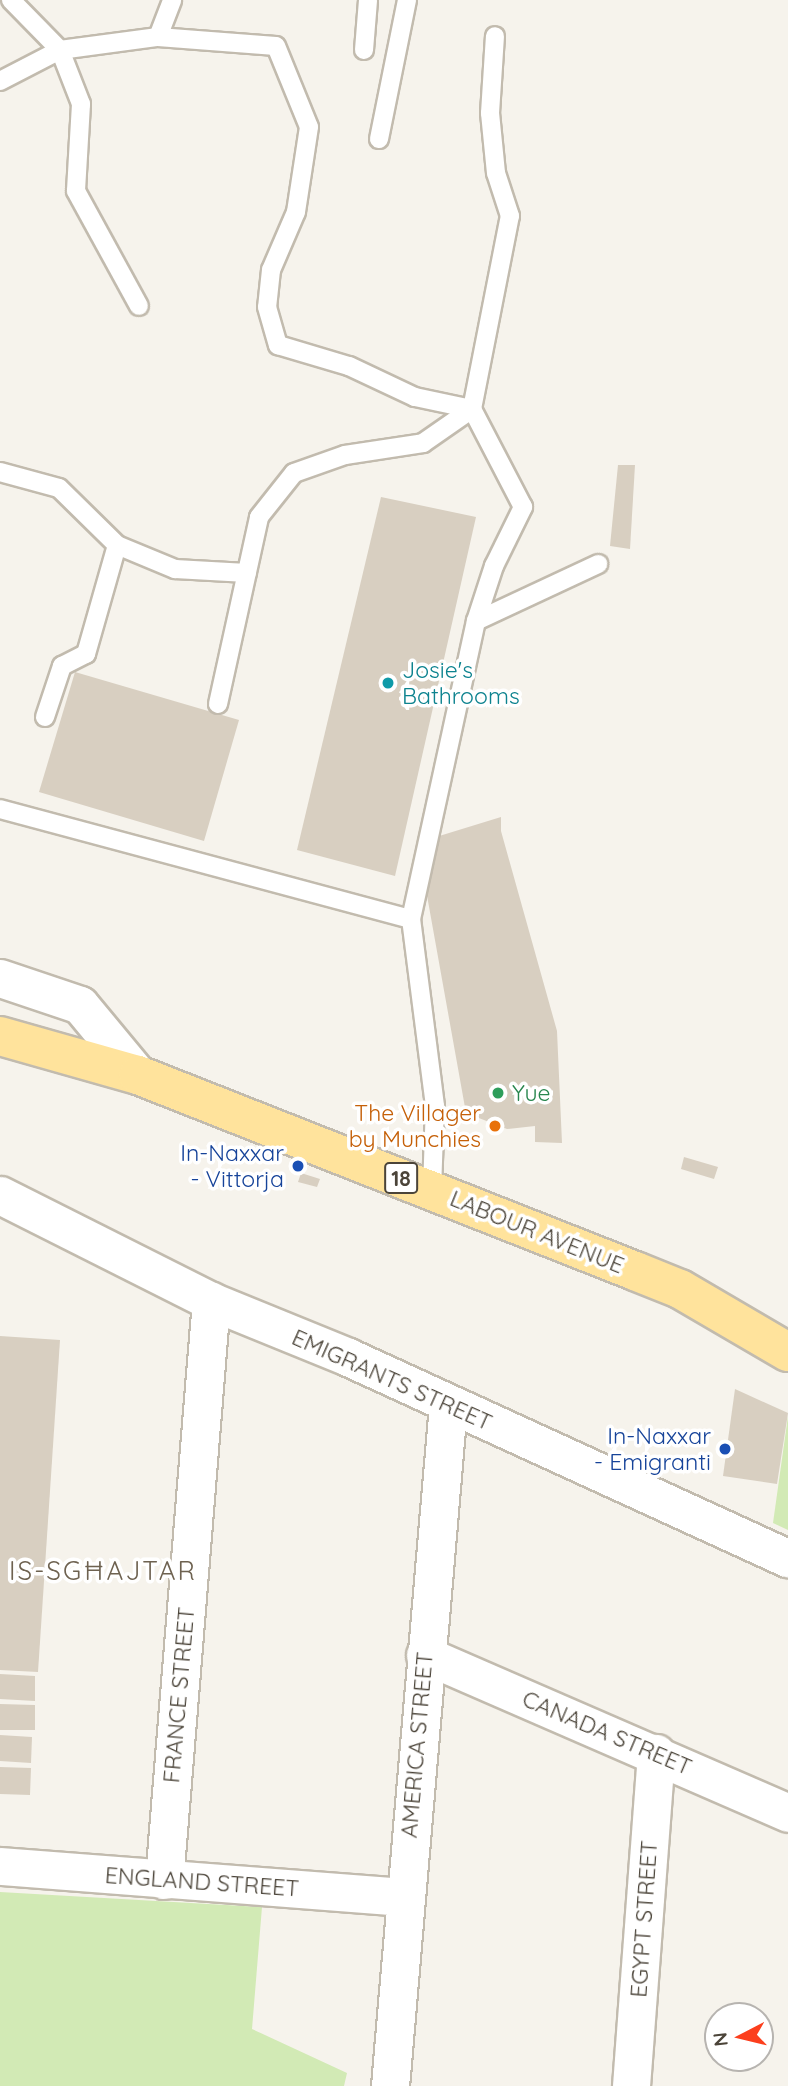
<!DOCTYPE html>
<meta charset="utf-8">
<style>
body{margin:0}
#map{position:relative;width:788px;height:2086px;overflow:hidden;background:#f6f3ec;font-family:Quicksand,sans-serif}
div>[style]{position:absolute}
.green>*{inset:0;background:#d2eab5}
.building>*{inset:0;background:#d8cfc1}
.roads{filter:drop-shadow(2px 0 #c2bbae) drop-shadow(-2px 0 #c2bbae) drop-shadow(0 2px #c2bbae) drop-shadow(0 -2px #c2bbae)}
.lane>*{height:18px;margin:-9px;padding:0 9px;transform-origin:9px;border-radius:9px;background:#fff}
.street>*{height:37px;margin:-18.5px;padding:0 18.5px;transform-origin:18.5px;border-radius:18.5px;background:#fff}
.primary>*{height:38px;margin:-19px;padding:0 19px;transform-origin:19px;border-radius:19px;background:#ffe39c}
.dots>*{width:19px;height:19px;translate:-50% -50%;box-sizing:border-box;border:4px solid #fff;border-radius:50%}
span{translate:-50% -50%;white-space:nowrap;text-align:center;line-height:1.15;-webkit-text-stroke:7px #fff;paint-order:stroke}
.shield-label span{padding:2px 5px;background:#fff;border:2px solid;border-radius:5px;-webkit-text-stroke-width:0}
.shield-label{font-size:21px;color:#4b4439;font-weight:700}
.culture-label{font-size:23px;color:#0d838f}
.left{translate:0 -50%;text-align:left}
.leisure-label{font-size:23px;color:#27864d}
.food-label{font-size:23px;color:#c56008}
.right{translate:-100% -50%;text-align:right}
.transit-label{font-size:23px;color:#164399}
.street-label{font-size:23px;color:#4b4439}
.quarter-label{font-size:26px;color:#6e6250;letter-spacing:2px}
.north{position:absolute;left:704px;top:2002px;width:70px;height:70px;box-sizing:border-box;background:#fff;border:2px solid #b7b4b0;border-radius:50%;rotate:263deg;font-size:19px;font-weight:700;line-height:28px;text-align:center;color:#4b4439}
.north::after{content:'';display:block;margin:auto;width:24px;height:32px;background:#fc3f1d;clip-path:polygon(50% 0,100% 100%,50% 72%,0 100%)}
</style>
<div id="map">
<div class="green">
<i style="clip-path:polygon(788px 1416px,788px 1530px,773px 1523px)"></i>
<i style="clip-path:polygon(0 1892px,262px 1907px,252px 2029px,347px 2073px,344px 2086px,0 2086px)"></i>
</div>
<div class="building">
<i style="clip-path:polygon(618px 465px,635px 465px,630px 549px,610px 546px)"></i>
<i style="clip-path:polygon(381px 497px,476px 517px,395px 876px,297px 850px)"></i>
<i style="clip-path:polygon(75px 672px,239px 720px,204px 841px,39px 792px)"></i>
<i style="clip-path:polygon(501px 817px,501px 831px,557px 1031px,562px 1143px,535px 1142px,535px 1126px,507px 1129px,466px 1113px,426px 890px,436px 837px)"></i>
<i style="clip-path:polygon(684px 1157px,718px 1167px,714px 1179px,681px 1169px)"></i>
<i style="clip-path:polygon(301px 1173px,320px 1179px,317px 1187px,298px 1182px)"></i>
<i style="clip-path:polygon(0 1336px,60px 1340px,38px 1672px,0 1670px)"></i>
<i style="clip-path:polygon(735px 1389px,788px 1413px,777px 1484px,723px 1476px)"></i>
<i style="clip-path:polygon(0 1674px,35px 1676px,35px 1701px,0 1699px)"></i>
<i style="clip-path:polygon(0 1704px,35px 1705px,35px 1730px,0 1730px)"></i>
<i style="clip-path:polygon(0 1735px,32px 1737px,31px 1763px,0 1761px)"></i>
<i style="clip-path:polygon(0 1767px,31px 1768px,30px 1795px,0 1794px)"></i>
</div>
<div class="roads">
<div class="lane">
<i style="left:11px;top:0;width:70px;rotate:45.6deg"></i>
<i style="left:60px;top:50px;width:58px;rotate:68.7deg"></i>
<i style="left:81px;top:104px;width:87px;rotate:93.3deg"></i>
<i style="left:76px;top:191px;width:131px;rotate:61.3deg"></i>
<i style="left:158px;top:37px;width:40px;rotate:-69deg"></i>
<i style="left:364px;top:50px;width:50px;rotate:-85.4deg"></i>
<i style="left:0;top:81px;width:68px;rotate:-27.3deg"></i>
<i style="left:60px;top:50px;width:99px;rotate:-7.6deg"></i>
<i style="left:158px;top:37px;width:118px;rotate:4.4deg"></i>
<i style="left:276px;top:46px;width:87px;rotate:67.8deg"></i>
<i style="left:309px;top:127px;width:86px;rotate:98.7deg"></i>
<i style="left:296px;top:212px;width:63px;rotate:113.3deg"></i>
<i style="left:271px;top:270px;width:37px;rotate:96deg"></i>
<i style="left:267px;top:307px;width:40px;rotate:74deg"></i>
<i style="left:278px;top:345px;width:74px;rotate:16.5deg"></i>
<i style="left:349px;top:366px;width:73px;rotate:25.2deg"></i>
<i style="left:415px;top:397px;width:58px;rotate:11.9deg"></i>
<i style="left:379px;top:139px;width:142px;rotate:-78.6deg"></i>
<i style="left:0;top:472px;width:61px;rotate:15.2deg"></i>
<i style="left:59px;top:488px;width:81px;rotate:44.5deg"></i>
<i style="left:117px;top:545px;width:63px;rotate:22.5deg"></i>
<i style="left:175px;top:569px;width:72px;rotate:3.2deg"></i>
<i style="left:476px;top:621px;width:58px;rotate:-71.9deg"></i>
<i style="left:494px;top:566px;width:66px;rotate:-63.8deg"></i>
<i style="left:523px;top:507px;width:110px;rotate:-117.5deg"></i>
<i style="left:472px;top:409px;width:197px;rotate:-78.9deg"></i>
<i style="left:510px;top:216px;width:45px;rotate:-108deg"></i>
<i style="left:496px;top:173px;width:60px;rotate:-95.7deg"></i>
<i style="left:490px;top:113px;width:77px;rotate:-86.3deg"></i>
<i style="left:218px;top:704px;width:191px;rotate:-77.6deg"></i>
<i style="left:259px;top:517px;width:56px;rotate:-51.5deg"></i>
<i style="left:294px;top:473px;width:54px;rotate:-19.4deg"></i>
<i style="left:345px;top:455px;width:79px;rotate:-8.7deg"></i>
<i style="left:423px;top:443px;width:60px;rotate:-34.8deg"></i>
<i style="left:45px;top:717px;width:54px;rotate:-71.6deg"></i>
<i style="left:62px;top:666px;width:27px;rotate:-27deg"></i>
<i style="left:86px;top:654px;width:113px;rotate:-74.1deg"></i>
<i style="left:0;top:809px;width:425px;rotate:15deg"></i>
<i style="left:432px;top:1190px;width:84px;rotate:-88deg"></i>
<i style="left:435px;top:1106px;width:189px;rotate:-97.3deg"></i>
<i style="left:411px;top:919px;width:305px;rotate:-77.7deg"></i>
<i style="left:476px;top:621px;width:135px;rotate:-25deg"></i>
</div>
<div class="street">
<i style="left:0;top:978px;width:84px;rotate:18.6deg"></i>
<i style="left:80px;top:1005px;width:91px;rotate:50.4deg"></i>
<i style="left:0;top:1195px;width:236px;rotate:26.7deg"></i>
<i style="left:211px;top:1301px;width:148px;rotate:22.2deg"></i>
<i style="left:348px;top:1357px;width:484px;rotate:24.6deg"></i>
<i style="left:425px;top:1655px;width:396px;rotate:23.5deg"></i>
<i style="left:0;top:1866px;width:406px;rotate:4.4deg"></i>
<i style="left:164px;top:1880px;width:581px;rotate:-85.36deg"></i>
<i style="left:390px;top:2086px;width:683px;rotate:-85.13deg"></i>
<i style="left:631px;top:2086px;width:334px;rotate:-85.7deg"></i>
</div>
<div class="primary">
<i style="left:0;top:1036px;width:143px;rotate:15.8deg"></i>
<i style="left:138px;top:1075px;width:534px;rotate:21.52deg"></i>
<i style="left:635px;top:1271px;width:48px;rotate:21.8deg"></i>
<i style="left:680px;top:1289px;width:125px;rotate:30.3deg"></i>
</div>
</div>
<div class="dots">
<i style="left:388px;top:683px;background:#0f9aa8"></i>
<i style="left:498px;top:1093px;background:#2e9e5b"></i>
<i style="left:495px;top:1126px;background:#e8710a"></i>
<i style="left:298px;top:1166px;background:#1a4fb4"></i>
<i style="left:725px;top:1449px;background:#1a4fb4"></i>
</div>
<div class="shield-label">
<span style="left:401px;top:1178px">18</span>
</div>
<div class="culture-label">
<span class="left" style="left:402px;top:683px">Josie's<br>Bathrooms</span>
</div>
<div class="leisure-label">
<span class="left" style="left:512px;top:1093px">Yue</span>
</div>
<div class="food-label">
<span class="right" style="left:481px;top:1126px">The Villager<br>by Munchies</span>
</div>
<div class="transit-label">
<span class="right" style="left:284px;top:1166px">In-Naxxar<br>- Vittorja</span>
<span class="right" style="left:711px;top:1449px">In-Naxxar<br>- Emigranti</span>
</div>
<div class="street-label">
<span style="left:537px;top:1232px;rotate:22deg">LABOUR AVENUE</span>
<span style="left:392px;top:1380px;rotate:24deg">EMIGRANTS STREET</span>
<span style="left:179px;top:1695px;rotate:-85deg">FRANCE STREET</span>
<span style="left:607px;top:1733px;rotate:23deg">CANADA STREET</span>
<span style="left:417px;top:1745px;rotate:-85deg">AMERICA STREET</span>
<span style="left:202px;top:1882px;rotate:4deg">ENGLAND STREET</span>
<span style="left:644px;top:1919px;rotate:-86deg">EGYPT STREET</span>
</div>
<div class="quarter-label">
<span style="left:103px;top:1571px">IS-SGĦAJTAR</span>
</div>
<div class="north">N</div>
</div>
